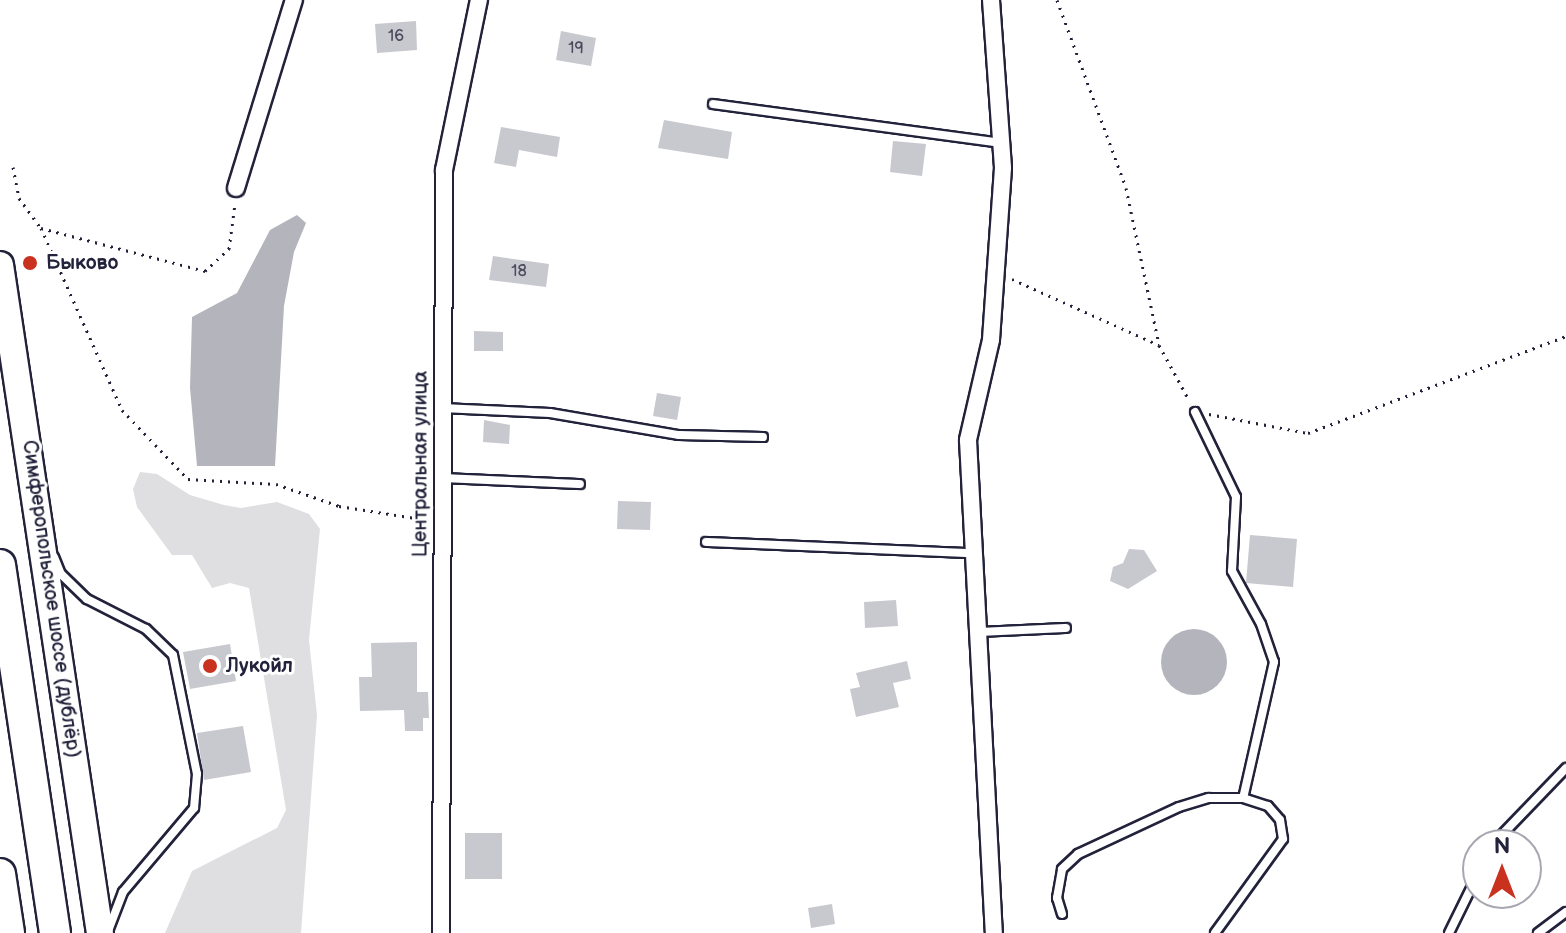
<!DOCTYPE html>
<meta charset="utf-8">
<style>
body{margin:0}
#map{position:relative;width:1566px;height:933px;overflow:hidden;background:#fff;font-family:"Balsamiq Sans",sans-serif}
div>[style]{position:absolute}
.green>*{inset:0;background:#dfdfe2}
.water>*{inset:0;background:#b4b4bc}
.round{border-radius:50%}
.building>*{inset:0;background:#c8c8cf}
.path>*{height:3px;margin-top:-1.5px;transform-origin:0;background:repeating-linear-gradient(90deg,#22223b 0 2px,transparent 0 8px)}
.roads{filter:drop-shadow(2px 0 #22223b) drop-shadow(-2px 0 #22223b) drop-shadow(0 2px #22223b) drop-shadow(0 -2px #22223b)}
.service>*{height:8px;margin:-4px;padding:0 4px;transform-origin:4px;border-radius:4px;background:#fff}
.minor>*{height:16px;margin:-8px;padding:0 8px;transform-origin:8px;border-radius:8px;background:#fff}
.primary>*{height:26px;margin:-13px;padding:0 13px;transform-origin:13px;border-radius:13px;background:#fff}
.motorway>*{height:30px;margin:-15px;padding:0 15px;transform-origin:15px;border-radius:15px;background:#fff}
.dots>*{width:22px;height:22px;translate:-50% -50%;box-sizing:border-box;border:4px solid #fff;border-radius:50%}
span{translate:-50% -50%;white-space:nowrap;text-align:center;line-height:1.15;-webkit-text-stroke:6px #fff;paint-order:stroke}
.number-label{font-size:16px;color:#4c4c60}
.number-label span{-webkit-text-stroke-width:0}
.poi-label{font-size:20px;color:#22223b;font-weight:700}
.left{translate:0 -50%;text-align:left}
.street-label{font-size:20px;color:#22223b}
.north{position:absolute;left:1462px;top:829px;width:80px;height:80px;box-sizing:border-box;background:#fff;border:2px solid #a7a7b1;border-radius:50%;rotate:0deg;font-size:22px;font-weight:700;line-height:32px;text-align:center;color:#22223b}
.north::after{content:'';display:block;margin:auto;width:28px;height:36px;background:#c8321e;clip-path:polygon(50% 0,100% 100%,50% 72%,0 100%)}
</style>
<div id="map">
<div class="green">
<i style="clip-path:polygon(140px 472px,157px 474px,190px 495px,224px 505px,241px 508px,277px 502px,309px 514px,320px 529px,309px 640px,317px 715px,301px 933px,165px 933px,192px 871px,277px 828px,286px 810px,249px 588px,230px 583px,212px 588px,192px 555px,172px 555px,137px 507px,133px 489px)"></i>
</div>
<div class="water">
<i style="clip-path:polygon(297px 215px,306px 223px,294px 252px,284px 306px,275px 466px,197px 466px,190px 388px,192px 317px,237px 293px,270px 230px)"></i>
<i class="round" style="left:1161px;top:629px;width:66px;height:66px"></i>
</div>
<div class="building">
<i style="clip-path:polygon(416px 21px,417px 50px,377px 53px,375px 24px)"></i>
<i style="clip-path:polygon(561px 31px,596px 38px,591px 66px,556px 60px)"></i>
<i style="clip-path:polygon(664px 120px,732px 132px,728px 159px,658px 148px)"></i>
<i style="clip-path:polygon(501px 127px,560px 137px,557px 157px,519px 150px,516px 167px,494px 163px)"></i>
<i style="clip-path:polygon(893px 141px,926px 144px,922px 176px,890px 172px)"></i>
<i style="clip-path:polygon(493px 256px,549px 264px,546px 287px,489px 280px)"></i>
<i style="clip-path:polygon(474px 331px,503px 332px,503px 351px,474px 351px)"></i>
<i style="clip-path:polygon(657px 393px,681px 397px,677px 420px,653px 416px)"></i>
<i style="clip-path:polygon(484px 420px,510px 425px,509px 444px,483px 442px)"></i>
<i style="clip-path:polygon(618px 501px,651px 502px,650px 530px,617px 529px)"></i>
<i style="clip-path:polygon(1250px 535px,1297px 539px,1293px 587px,1246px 583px)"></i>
<i style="clip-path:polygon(1129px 549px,1144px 550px,1157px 571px,1128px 589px,1110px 581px,1113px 567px,1123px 563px)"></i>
<i style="clip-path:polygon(896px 600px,898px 626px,865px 628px,864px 602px)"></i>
<i style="clip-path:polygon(417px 642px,417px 692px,428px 692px,429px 718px,423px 718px,423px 731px,405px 731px,404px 710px,360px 711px,359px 677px,372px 677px,371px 643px)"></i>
<i style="clip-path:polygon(230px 644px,236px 681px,190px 689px,183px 652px)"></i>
<i style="clip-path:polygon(907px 661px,911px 679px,893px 683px,899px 707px,856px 717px,850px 689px,860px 687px,856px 673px)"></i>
<i style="clip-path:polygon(243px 726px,251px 772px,204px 780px,197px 733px)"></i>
<i style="clip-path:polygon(465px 833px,502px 833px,502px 879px,465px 879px)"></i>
<i style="clip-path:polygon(832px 904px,835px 924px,811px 928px,808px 908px)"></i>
</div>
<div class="path">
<i style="left:1057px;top:0;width:200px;rotate:69.8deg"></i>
<i style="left:1126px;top:188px;width:160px;rotate:78.1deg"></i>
<i style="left:1159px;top:345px;width:63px;rotate:61.4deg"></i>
<i style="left:13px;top:167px;width:32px;rotate:79deg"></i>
<i style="left:19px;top:198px;width:37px;rotate:54deg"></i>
<i style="left:41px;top:228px;width:170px;rotate:14.7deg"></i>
<i style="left:205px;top:271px;width:33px;rotate:-43deg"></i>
<i style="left:229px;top:249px;width:45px;rotate:-82.4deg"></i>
<i style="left:41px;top:228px;width:199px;rotate:66deg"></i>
<i style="left:122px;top:410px;width:95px;rotate:46.3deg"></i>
<i style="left:188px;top:479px;width:88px;rotate:3.3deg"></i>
<i style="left:276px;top:484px;width:67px;rotate:19.2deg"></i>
<i style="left:339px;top:506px;width:90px;rotate:8.9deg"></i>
<i style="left:1012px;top:279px;width:161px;rotate:24.2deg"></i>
<i style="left:1209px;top:414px;width:101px;rotate:10.9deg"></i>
<i style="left:1308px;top:433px;width:276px;rotate:-20.6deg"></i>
</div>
<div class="roads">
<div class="service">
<i style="left:713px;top:104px;width:291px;rotate:7.7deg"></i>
<i style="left:442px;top:408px;width:108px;rotate:2.7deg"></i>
<i style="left:550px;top:413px;width:131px;rotate:9.7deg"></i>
<i style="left:679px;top:435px;width:84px;rotate:1.4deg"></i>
<i style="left:1195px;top:412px;width:94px;rotate:64.2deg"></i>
<i style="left:1236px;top:497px;width:74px;rotate:93.1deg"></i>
<i style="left:1232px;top:571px;width:60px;rotate:61.3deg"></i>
<i style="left:1261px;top:624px;width:40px;rotate:71.1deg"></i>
<i style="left:1274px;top:662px;width:139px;rotate:102.8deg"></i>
<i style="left:1243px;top:798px;width:26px;rotate:18deg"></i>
<i style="left:1268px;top:806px;width:18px;rotate:49deg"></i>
<i style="left:1280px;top:820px;width:19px;rotate:81deg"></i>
<i style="left:1283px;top:839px;width:116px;rotate:125.9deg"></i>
<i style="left:441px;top:478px;width:139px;rotate:2.5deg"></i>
<i style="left:706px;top:542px;width:268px;rotate:2.4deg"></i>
<i style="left:54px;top:557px;width:18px;rotate:68deg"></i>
<i style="left:61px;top:574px;width:36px;rotate:44deg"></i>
<i style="left:87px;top:599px;width:66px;rotate:27deg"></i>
<i style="left:146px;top:629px;width:37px;rotate:44deg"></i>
<i style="left:173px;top:655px;width:121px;rotate:78.6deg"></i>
<i style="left:197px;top:774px;width:34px;rotate:95deg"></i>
<i style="left:194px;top:808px;width:110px;rotate:130.2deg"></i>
<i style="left:123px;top:892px;width:40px;rotate:111deg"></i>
<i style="left:978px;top:632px;width:88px;rotate:-2.6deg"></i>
<i style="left:1492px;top:845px;width:107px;rotate:-46.1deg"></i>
<i style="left:1062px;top:914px;width:17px;rotate:-107deg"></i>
<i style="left:1057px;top:898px;width:29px;rotate:-80deg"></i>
<i style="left:1062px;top:869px;width:22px;rotate:-43deg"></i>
<i style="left:1078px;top:854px;width:111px;rotate:-25deg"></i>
<i style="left:1179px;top:807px;width:31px;rotate:-17deg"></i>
<i style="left:1209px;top:798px;width:34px"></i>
<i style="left:1449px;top:933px;width:66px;rotate:-63.8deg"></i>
<i style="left:1538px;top:933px;width:35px;rotate:-37deg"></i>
</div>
<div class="minor">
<i style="left:991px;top:0;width:168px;rotate:85.9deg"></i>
<i style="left:1003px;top:168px;width:172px;rotate:94deg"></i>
<i style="left:991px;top:340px;width:103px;rotate:103deg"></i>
<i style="left:968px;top:440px;width:494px;rotate:87deg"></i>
<i style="left:236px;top:188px;width:197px;rotate:-72.9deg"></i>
<i style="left:441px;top:933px;width:763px;rotate:-89.77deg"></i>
<i style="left:444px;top:170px;width:174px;rotate:-78.4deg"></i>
</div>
<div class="primary">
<i style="left:0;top:265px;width:675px;rotate:81.49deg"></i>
</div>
<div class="motorway">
<i style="left:0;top:565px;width:372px;rotate:81.5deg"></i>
<i style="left:0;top:874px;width:60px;rotate:81.3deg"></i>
</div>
</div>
<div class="dots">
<i style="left:30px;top:263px;background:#c8321e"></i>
<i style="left:210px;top:666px;background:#c8321e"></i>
</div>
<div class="number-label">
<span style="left:396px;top:37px">16</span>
<span style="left:576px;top:49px">19</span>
<span style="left:519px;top:272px">18</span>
</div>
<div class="poi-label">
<span class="left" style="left:46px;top:263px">Быково</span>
<span class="left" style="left:226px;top:666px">Лукойл</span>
</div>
<div class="street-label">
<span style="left:421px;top:464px;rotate:-90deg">Центральная улица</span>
<span style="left:51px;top:599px;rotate:82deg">Симферопольское шоссе (дублёр)</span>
</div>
<div class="north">N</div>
</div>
